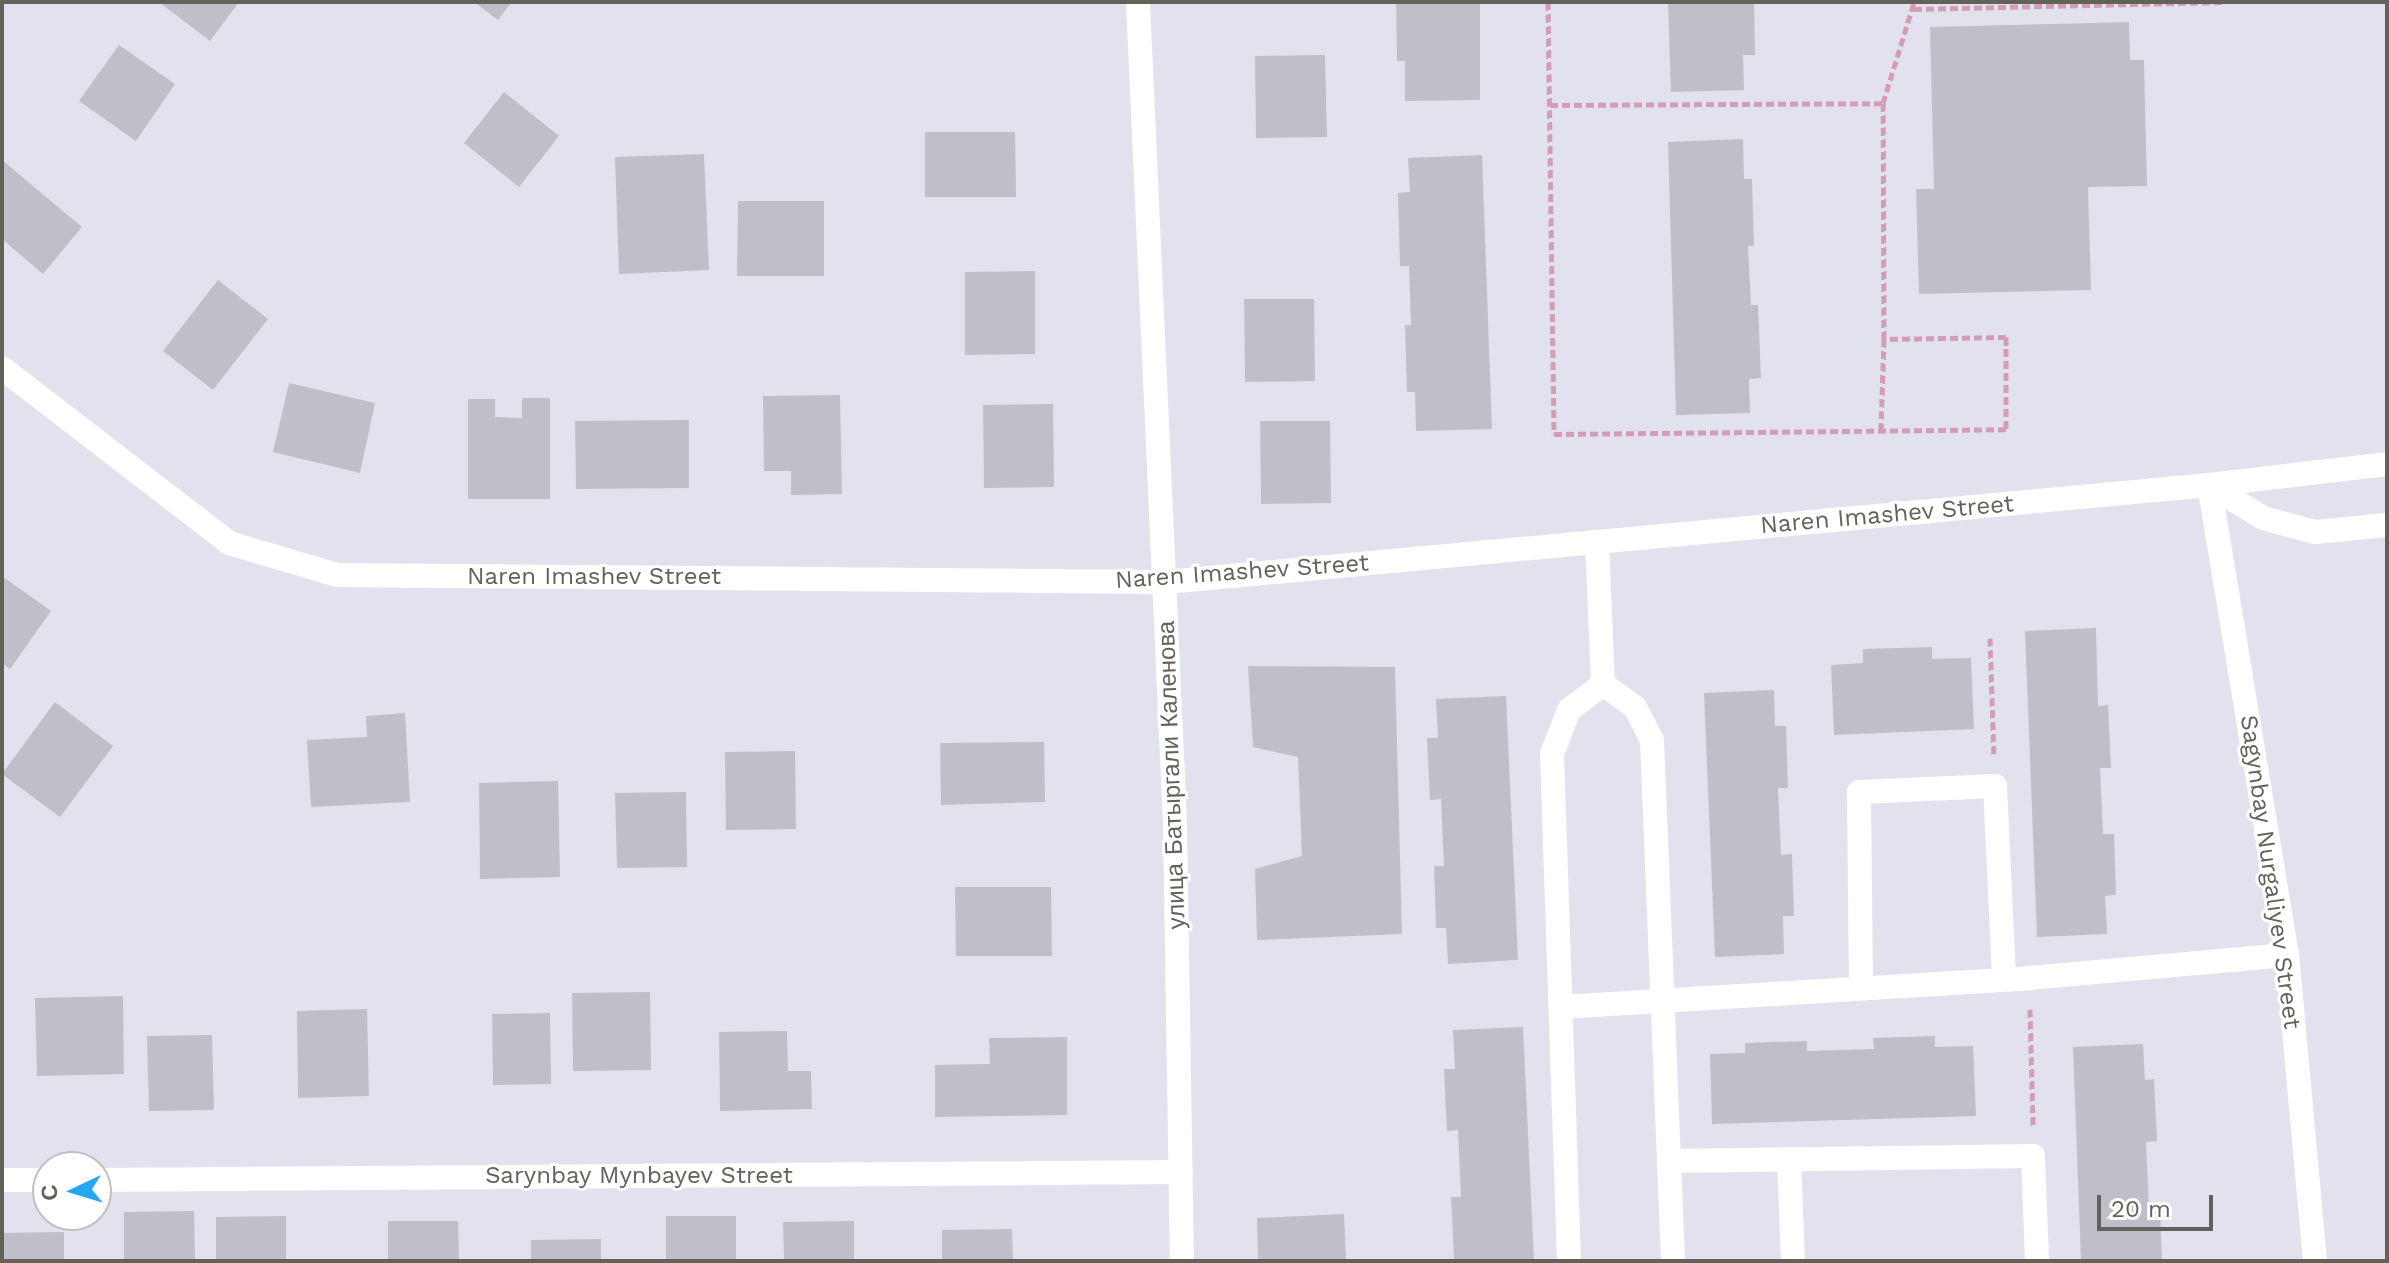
<!DOCTYPE html>
<meta charset="utf-8">
<style>
body{margin:0}
#map{position:relative;width:2389px;height:1263px;overflow:hidden;background:#e2e2ee;font-family:"Work Sans",sans-serif}
div>[style]{position:absolute}
.building>*{inset:0;background:#bebfc9}
.path>*{height:5px;margin-top:-2.5px;transform-origin:0;background:repeating-linear-gradient(90deg,#d49db6 0 8px,transparent 0 12px)}
.minor>*{height:24px;margin:-12px;padding:0 12px;transform-origin:12px;border-radius:12px;background:#fff}
span{translate:-50% -50%;white-space:nowrap;text-align:center;line-height:1.15;-webkit-text-stroke:6px #fff;paint-order:stroke}
.street-label{font-size:24px;color:#63625a}
.frame{position:absolute;inset:0;border:4px solid #63625a;pointer-events:none}
.north{position:absolute;left:32px;top:1151px;width:80px;height:80px;box-sizing:border-box;background:#fff;border:2px solid #c1c0bd;border-radius:50%;rotate:266deg;font-size:22px;font-weight:700;line-height:32px;text-align:center;color:#63625a}
.north::after{content:'';display:block;margin:auto;width:28px;height:36px;background:#24a7f1;clip-path:polygon(50% 0,100% 100%,50% 72%,0 100%)}
.scale{position:absolute;left:2097px;top:1195px;width:116px;height:36px;box-sizing:border-box;border:4px solid #63625a;border-top:0;padding-left:10px;font-size:24px;line-height:28px;white-space:nowrap;color:#63625a;-webkit-text-stroke:6px #fff;paint-order:stroke}
</style>
<div id="map">
<div class="building">
<i style="clip-path:polygon(159px 2px,239px 2px,210px 41px)"></i>
<i style="clip-path:polygon(474px 2px,512px 2px,498px 20px)"></i>
<i style="clip-path:polygon(1396px 2px,1480px 2px,1480px 100px,1405px 101px,1405px 61px,1397px 61px)"></i>
<i style="clip-path:polygon(1668px 2px,1754px 2px,1755px 55px,1743px 55px,1744px 90px,1671px 92px)"></i>
<i style="clip-path:polygon(2129px 22px,2130px 60px,2144px 60px,2147px 186px,2088px 187px,2091px 290px,1919px 294px,1916px 189px,1934px 189px,1930px 27px)"></i>
<i style="clip-path:polygon(119px 45px,175px 84px,136px 141px,79px 101px)"></i>
<i style="clip-path:polygon(1325px 55px,1327px 137px,1256px 138px,1255px 56px)"></i>
<i style="clip-path:polygon(504px 92px,559px 136px,519px 187px,464px 143px)"></i>
<i style="clip-path:polygon(925px 132px,1015px 132px,1016px 197px,925px 197px)"></i>
<i style="clip-path:polygon(1743px 139px,1744px 179px,1752px 179px,1754px 246px,1748px 246px,1751px 305px,1758px 305px,1761px 378px,1749px 379px,1750px 413px,1676px 415px,1668px 142px)"></i>
<i style="clip-path:polygon(704px 154px,709px 270px,619px 274px,615px 157px)"></i>
<i style="clip-path:polygon(1482px 155px,1492px 429px,1416px 431px,1415px 392px,1407px 392px,1405px 325px,1411px 325px,1409px 266px,1400px 266px,1398px 193px,1410px 192px,1408px 158px)"></i>
<i style="clip-path:polygon(2px 160px,82px 227px,43px 274px,2px 239px)"></i>
<i style="clip-path:polygon(738px 201px,824px 201px,824px 276px,737px 276px)"></i>
<i style="clip-path:polygon(1035px 271px,1035px 354px,965px 355px,965px 272px)"></i>
<i style="clip-path:polygon(218px 280px,268px 319px,213px 390px,163px 351px)"></i>
<i style="clip-path:polygon(1244px 299px,1314px 299px,1315px 381px,1245px 382px)"></i>
<i style="clip-path:polygon(289px 383px,375px 403px,360px 473px,273px 452px)"></i>
<i style="clip-path:polygon(840px 395px,842px 494px,791px 495px,791px 471px,764px 471px,763px 396px)"></i>
<i style="clip-path:polygon(522px 398px,550px 398px,550px 499px,468px 499px,468px 399px,495px 399px,495px 417px,522px 418px)"></i>
<i style="clip-path:polygon(1053px 404px,1054px 487px,984px 488px,983px 405px)"></i>
<i style="clip-path:polygon(689px 420px,689px 488px,576px 489px,575px 421px)"></i>
<i style="clip-path:polygon(1260px 421px,1330px 421px,1331px 503px,1261px 504px)"></i>
<i style="clip-path:polygon(2px 576px,51px 611px,10px 669px,2px 663px)"></i>
<i style="clip-path:polygon(2096px 628px,2098px 706px,2108px 705px,2111px 768px,2100px 768px,2103px 834px,2114px 834px,2116px 895px,2105px 896px,2107px 934px,2037px 937px,2025px 631px)"></i>
<i style="clip-path:polygon(1932px 647px,1932px 659px,1971px 658px,1974px 729px,1834px 735px,1831px 665px,1863px 663px,1863px 649px)"></i>
<i style="clip-path:polygon(1248px 666px,1395px 667px,1402px 934px,1257px 940px,1255px 869px,1302px 856px,1298px 757px,1253px 747px)"></i>
<i style="clip-path:polygon(1774px 690px,1775px 726px,1786px 726px,1788px 788px,1778px 788px,1781px 855px,1792px 854px,1794px 916px,1783px 916px,1784px 954px,1715px 957px,1704px 693px)"></i>
<i style="clip-path:polygon(1506px 696px,1518px 960px,1448px 964px,1446px 928px,1436px 928px,1434px 866px,1444px 866px,1441px 799px,1430px 800px,1427px 738px,1438px 738px,1436px 699px)"></i>
<i style="clip-path:polygon(55px 702px,113px 746px,60px 817px,2px 774px)"></i>
<i style="clip-path:polygon(405px 713px,410px 802px,311px 807px,307px 740px,367px 737px,366px 716px)"></i>
<i style="clip-path:polygon(1044px 742px,1045px 802px,941px 805px,940px 743px)"></i>
<i style="clip-path:polygon(795px 751px,796px 829px,726px 830px,725px 752px)"></i>
<i style="clip-path:polygon(558px 781px,560px 877px,480px 879px,479px 783px)"></i>
<i style="clip-path:polygon(686px 792px,687px 867px,617px 868px,615px 793px)"></i>
<i style="clip-path:polygon(955px 887px,1051px 887px,1052px 956px,956px 956px)"></i>
<i style="clip-path:polygon(650px 992px,651px 1070px,573px 1071px,572px 993px)"></i>
<i style="clip-path:polygon(123px 996px,124px 1074px,37px 1076px,35px 998px)"></i>
<i style="clip-path:polygon(367px 1009px,369px 1096px,298px 1098px,297px 1011px)"></i>
<i style="clip-path:polygon(550px 1013px,551px 1084px,493px 1085px,492px 1014px)"></i>
<i style="clip-path:polygon(1523px 1027px,1534px 1261px,1454px 1259px,1451px 1197px,1461px 1197px,1458px 1130px,1447px 1131px,1444px 1069px,1455px 1069px,1453px 1030px)"></i>
<i style="clip-path:polygon(787px 1031px,788px 1071px,811px 1071px,812px 1109px,720px 1111px,719px 1032px)"></i>
<i style="clip-path:polygon(212px 1035px,214px 1110px,149px 1111px,147px 1036px)"></i>
<i style="clip-path:polygon(1935px 1036px,1935px 1047px,1973px 1046px,1976px 1116px,1712px 1124px,1710px 1054px,1745px 1053px,1745px 1043px,1807px 1041px,1807px 1051px,1874px 1049px,1873px 1038px)"></i>
<i style="clip-path:polygon(1067px 1037px,1067px 1115px,935px 1117px,935px 1065px,990px 1064px,989px 1038px)"></i>
<i style="clip-path:polygon(2143px 1044px,2145px 1080px,2154px 1079px,2157px 1141px,2146px 1142px,2149px 1208px,2160px 1208px,2162px 1261px,2081px 1261px,2073px 1047px)"></i>
<i style="clip-path:polygon(194px 1211px,195px 1261px,124px 1261px,124px 1212px)"></i>
<i style="clip-path:polygon(1344px 1214px,1346px 1261px,1258px 1261px,1257px 1218px)"></i>
<i style="clip-path:polygon(286px 1216px,286px 1261px,216px 1261px,216px 1217px)"></i>
<i style="clip-path:polygon(666px 1216px,736px 1216px,736px 1261px,666px 1261px)"></i>
<i style="clip-path:polygon(388px 1221px,458px 1221px,459px 1261px,388px 1261px)"></i>
<i style="clip-path:polygon(854px 1221px,854px 1261px,784px 1261px,783px 1222px)"></i>
<i style="clip-path:polygon(1012px 1229px,1013px 1261px,942px 1261px,942px 1230px)"></i>
<i style="clip-path:polygon(64px 1232px,64px 1261px,2px 1261px,2px 1233px)"></i>
<i style="clip-path:polygon(601px 1239px,601px 1261px,531px 1261px,531px 1240px)"></i>
</div>
<div class="path">
<i style="left:1548px;top:2px;width:432px;rotate:89.2deg"></i>
<i style="left:1554px;top:434px;width:452px;rotate:-0.6deg"></i>
<i style="left:2006px;top:429px;width:92px;rotate:-90deg"></i>
<i style="left:2006px;top:337px;width:122px;rotate:179.1deg"></i>
<i style="left:1884px;top:339px;width:91px;rotate:91.9deg"></i>
<i style="left:1914px;top:9px;width:311px;rotate:-1.3deg"></i>
<i style="left:1550px;top:105px;width:333px;rotate:-0.3deg"></i>
<i style="left:1884px;top:339px;width:236px;rotate:-90.2deg"></i>
<i style="left:1883px;top:103px;width:106px;rotate:-72.9deg"></i>
<i style="left:1990px;top:638px;width:119px;rotate:88.1deg"></i>
<i style="left:2030px;top:1009px;width:118px;rotate:88.5deg"></i>
</div>
<div class="minor">
<i style="left:1138px;top:2px;width:822px;rotate:87.42deg"></i>
<i style="left:1175px;top:823px;width:438px;rotate:89.1deg"></i>
<i style="left:2px;top:368px;width:287px;rotate:37.6deg"></i>
<i style="left:229px;top:543px;width:113px;rotate:16.5deg"></i>
<i style="left:337px;top:575px;width:829px;rotate:0.48deg"></i>
<i style="left:1166px;top:582px;width:1048px;rotate:-5.31deg"></i>
<i style="left:2209px;top:485px;width:63px;rotate:31.4deg"></i>
<i style="left:2263px;top:518px;width:54px;rotate:15.1deg"></i>
<i style="left:2315px;top:532px;width:72px;rotate:-5.6deg"></i>
<i style="left:1597px;top:542px;width:142px;rotate:87.6deg"></i>
<i style="left:1603px;top:684px;width:39px;rotate:36deg"></i>
<i style="left:1635px;top:707px;width:37px;rotate:63deg"></i>
<i style="left:1652px;top:740px;width:521px;rotate:87.69deg"></i>
<i style="left:1861px;top:987px;width:195px;rotate:-90.6deg"></i>
<i style="left:1859px;top:792px;width:136px;rotate:-2.5deg"></i>
<i style="left:1995px;top:786px;width:193px;rotate:87.3deg"></i>
<i style="left:1561px;top:1007px;width:470px;rotate:-3.5deg"></i>
<i style="left:2030px;top:978px;width:258px;rotate:-5.1deg"></i>
<i style="left:1789px;top:1159px;width:102px;rotate:87.8deg"></i>
<i style="left:1669px;top:1161px;width:364px;rotate:-0.8deg"></i>
<i style="left:2033px;top:1156px;width:105px;rotate:87.8deg"></i>
<i style="left:2px;top:1180px;width:46px"></i>
<i style="left:96px;top:1180px;width:1085px;rotate:-0.42deg"></i>
<i style="left:1569px;top:1261px;width:507px;rotate:-91.92deg"></i>
<i style="left:1552px;top:754px;width:47px;rotate:-68.9deg"></i>
<i style="left:1569px;top:710px;width:43px;rotate:-37.4deg"></i>
<i style="left:2315px;top:1261px;width:307px;rotate:-95.2deg"></i>
<i style="left:2287px;top:955px;width:476px;rotate:-99.4deg"></i>
<i style="left:2209px;top:485px;width:179px;rotate:-6.7deg"></i>
</div>
<div class="street-label">
<span style="left:1887px;top:515px;rotate:-5deg">Naren Imashev Street</span>
<span style="left:1242px;top:572px;rotate:-4deg">Naren Imashev Street</span>
<span style="left:594px;top:577px">Naren Imashev Street</span>
<span style="left:1172px;top:775px;rotate:-92deg">улица Батыргали Каленова</span>
<span style="left:2270px;top:872px;rotate:82deg">Sagynbay Nurgaliyev Street</span>
<span style="left:639px;top:1176px">Sarynbay Mynbayev Street</span>
</div>
<div class="frame"></div>
<div class="north">С</div>
<div class="scale">20 m</div>
</div>
